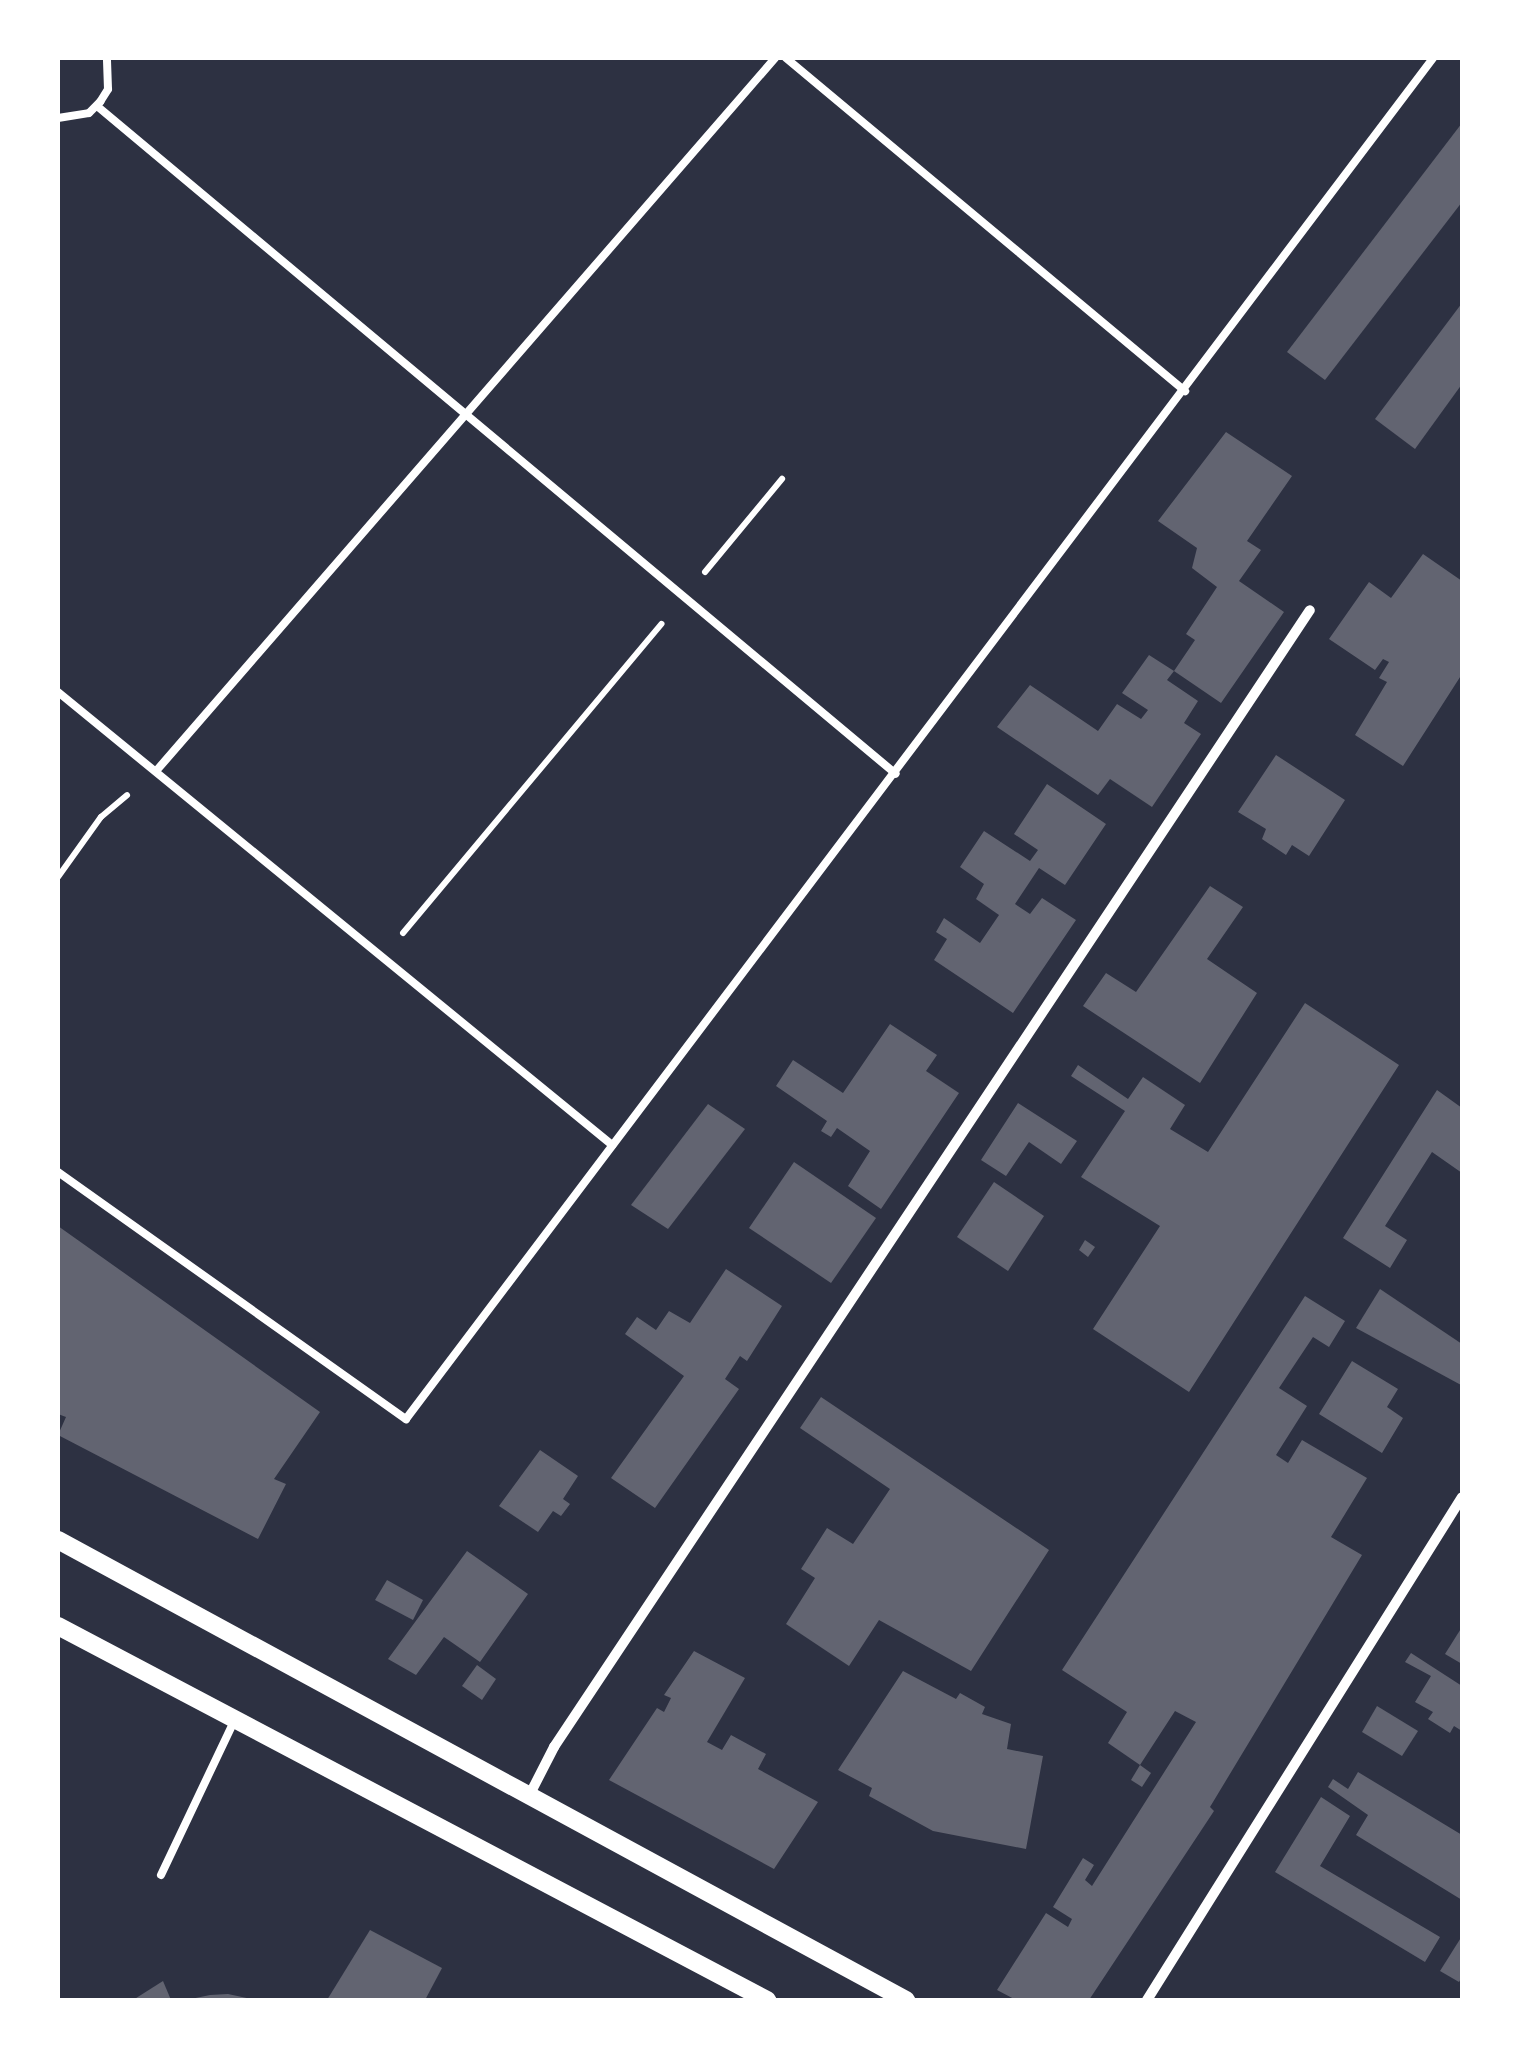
<!DOCTYPE html>
<style>
body{margin:0}
#map{position:relative;width:1520px;height:2058px;overflow:hidden;background:#2d3142;font-family:"Exo 2",sans-serif}
div>[style]{position:absolute}
.building>*{inset:0;background:#626471}
.path>*{height:6px;margin:-3px;padding:0 3px;transform-origin:3px;border-radius:3px;background:#fff}
.service>*{height:8px;margin:-4px;padding:0 4px;transform-origin:4px;border-radius:4px;background:#fff}
.minor>*{height:10px;margin:-5px;padding:0 5px;transform-origin:5px;border-radius:5px;background:#fff}
.tertiary>*{height:18px;margin:-9px;padding:0 9px;transform-origin:9px;border-radius:9px;background:#fff}
span{translate:-50% -50%;white-space:nowrap;text-align:center;line-height:1.15;-webkit-text-stroke:10px #fff;paint-order:stroke}
.frame{position:absolute;inset:0;border:60px solid #fff;pointer-events:none}
</style>
<div id="map">
<div class="building">
<i style="clip-path:polygon(1462px 123px,1462px 202px,1325px 380px,1287px 352px)"></i>
<i style="clip-path:polygon(1462px 303px,1462px 384px,1415px 449px,1375px 419px)"></i>
<i style="clip-path:polygon(1226px 432px,1292px 476px,1247px 541px,1261px 550px,1239px 581px,1284px 612px,1221px 703px,1174px 671px,1195px 640px,1186px 634px,1217px 587px,1192px 568px,1197px 548px,1158px 521px)"></i>
<i style="clip-path:polygon(1423px 554px,1462px 581px,1462px 674px,1403px 766px,1355px 735px,1387px 682px,1379px 678px,1389px 662px,1383px 659px,1375px 670px,1329px 639px,1369px 582px,1391px 598px)"></i>
<i style="clip-path:polygon(1149px 655px,1174px 671px,1167px 680px,1198px 701px,1184px 723px,1201px 734px,1152px 807px,1110px 779px,1098px 795px,997px 727px,1030px 685px,1098px 731px,1117px 704px,1141px 719px,1148px 710px,1122px 693px)"></i>
<i style="clip-path:polygon(1276px 755px,1345px 800px,1309px 856px,1292px 845px,1286px 855px,1262px 839px,1266px 829px,1238px 812px)"></i>
<i style="clip-path:polygon(1047px 784px,1106px 824px,1065px 885px,1039px 868px,1015px 904px,1030px 914px,1042px 898px,1076px 920px,1013px 1013px,934px 960px,947px 939px,936px 932px,944px 918px,980px 943px,999px 915px,976px 899px,984px 884px,960px 867px,984px 831px,1030px 861px,1038px 850px,1014px 834px)"></i>
<i style="clip-path:polygon(1210px 886px,1243px 907px,1207px 959px,1257px 993px,1200px 1083px,1083px 1006px,1106px 973px,1136px 992px)"></i>
<i style="clip-path:polygon(1305px 1003px,1399px 1065px,1189px 1392px,1093px 1329px,1160px 1226px,1081px 1177px,1125px 1111px,1071px 1076px,1078px 1065px,1128px 1099px,1143px 1077px,1185px 1105px,1170px 1129px,1208px 1152px)"></i>
<i style="clip-path:polygon(890px 1024px,937px 1055px,926px 1071px,959px 1093px,881px 1209px,848px 1186px,870px 1151px,837px 1128px,831px 1137px,821px 1131px,827px 1121px,776px 1086px,793px 1060px,843px 1093px)"></i>
<i style="clip-path:polygon(1437px 1090px,1462px 1108px,1462px 1173px,1432px 1152px,1385px 1226px,1407px 1240px,1390px 1268px,1343px 1238px)"></i>
<i style="clip-path:polygon(1018px 1103px,1077px 1141px,1061px 1164px,1029px 1142px,1006px 1176px,981px 1160px)"></i>
<i style="clip-path:polygon(708px 1104px,745px 1129px,668px 1229px,631px 1205px)"></i>
<i style="clip-path:polygon(794px 1162px,876px 1218px,831px 1283px,749px 1228px)"></i>
<i style="clip-path:polygon(994px 1182px,1044px 1216px,1008px 1271px,957px 1237px)"></i>
<i style="clip-path:polygon(58px 1226px,320px 1412px,274px 1479px,286px 1484px,258px 1539px,58px 1435px,66px 1417px,58px 1414px)"></i>
<i style="clip-path:polygon(1085px 1240px,1095px 1247px,1088px 1257px,1079px 1250px)"></i>
<i style="clip-path:polygon(726px 1269px,782px 1306px,747px 1361px,740px 1356px,725px 1379px,739px 1389px,655px 1508px,611px 1478px,684px 1376px,625px 1334px,637px 1317px,656px 1330px,669px 1311px,690px 1323px)"></i>
<i style="clip-path:polygon(1380px 1289px,1462px 1344px,1461px 1385px,1356px 1328px)"></i>
<i style="clip-path:polygon(1305px 1296px,1345px 1321px,1329px 1347px,1313px 1337px,1279px 1388px,1307px 1406px,1276px 1455px,1288px 1463px,1302px 1440px,1367px 1478px,1331px 1537px,1362px 1555px,1210px 1807px,1214px 1811px,1089px 2000px,1016px 2000px,997px 1990px,1046px 1913px,1068px 1927px,1072px 1919px,1053px 1907px,1083px 1858px,1094px 1865px,1085px 1880px,1092px 1886px,1196px 1722px,1175px 1711px,1140px 1765px,1108px 1743px,1127px 1712px,1062px 1670px)"></i>
<i style="clip-path:polygon(1352px 1361px,1398px 1389px,1387px 1407px,1403px 1418px,1382px 1453px,1319px 1414px)"></i>
<i style="clip-path:polygon(821px 1397px,1049px 1550px,971px 1671px,879px 1620px,849px 1666px,786px 1624px,815px 1578px,801px 1569px,827px 1528px,853px 1544px,890px 1489px,800px 1428px)"></i>
<i style="clip-path:polygon(540px 1450px,578px 1476px,563px 1499px,570px 1504px,561px 1516px,553px 1511px,538px 1532px,499px 1506px)"></i>
<i style="clip-path:polygon(467px 1551px,528px 1594px,480px 1662px,444px 1637px,416px 1675px,388px 1659px)"></i>
<i style="clip-path:polygon(387px 1580px,423px 1600px,413px 1620px,375px 1600px)"></i>
<i style="clip-path:polygon(1462px 1627px,1462px 1664px,1445px 1654px)"></i>
<i style="clip-path:polygon(694px 1651px,745px 1678px,707px 1742px,722px 1750px,731px 1735px,766px 1754px,758px 1769px,818px 1802px,774px 1869px,609px 1780px,657px 1708px,664px 1712px,671px 1698px,664px 1695px)"></i>
<i style="clip-path:polygon(1411px 1653px,1462px 1686px,1462px 1731px,1454px 1726px,1450px 1733px,1428px 1719px,1433px 1712px,1415px 1702px,1431px 1676px,1405px 1662px)"></i>
<i style="clip-path:polygon(477px 1665px,496px 1679px,482px 1700px,462px 1686px)"></i>
<i style="clip-path:polygon(903px 1671px,956px 1699px,960px 1693px,985px 1707px,982px 1714px,1011px 1724px,1007px 1749px,1043px 1756px,1026px 1849px,933px 1831px,869px 1796px,872px 1788px,838px 1770px)"></i>
<i style="clip-path:polygon(1377px 1706px,1418px 1731px,1402px 1756px,1362px 1732px)"></i>
<i style="clip-path:polygon(1140px 1765px,1151px 1773px,1142px 1787px,1131px 1780px)"></i>
<i style="clip-path:polygon(1358px 1772px,1462px 1835px,1462px 1900px,1356px 1835px,1368px 1815px,1328px 1787px,1333px 1779px,1348px 1789px)"></i>
<i style="clip-path:polygon(1321px 1797px,1350px 1816px,1320px 1866px,1440px 1937px,1425px 1962px,1275px 1872px)"></i>
<i style="clip-path:polygon(370px 1930px,442px 1968px,425px 2000px,327px 2000px)"></i>
<i style="clip-path:polygon(1462px 1936px,1462px 1977px,1459px 1982px,1440px 1971px)"></i>
<i style="clip-path:polygon(163px 1981px,171px 2000px,133px 2000px)"></i>
<i style="clip-path:polygon(228px 1994px,256px 2000px,186px 2000px,210px 1995px)"></i>
</div>
<div class="path">
<i style="left:705px;top:572px;width:121px;rotate:-50.4deg"></i>
<i style="left:58px;top:877px;width:74px;rotate:-54.4deg"></i>
<i style="left:101px;top:817px;width:34px;rotate:-40deg"></i>
<i style="left:403px;top:933px;width:403px;rotate:-50.1deg"></i>
</div>
<div class="service">
<i style="left:786px;top:58px;width:520px;rotate:39.85deg"></i>
<i style="left:97px;top:106px;width:1041px;rotate:39.9deg"></i>
<i style="left:58px;top:118px;width:31px;rotate:-9deg"></i>
<i style="left:89px;top:113px;width:16px;rotate:-45deg"></i>
<i style="left:100px;top:102px;width:15px;rotate:-58deg"></i>
<i style="left:108px;top:89px;width:31px;rotate:-92deg"></i>
<i style="left:58px;top:692px;width:716px;rotate:39.27deg"></i>
<i style="left:157px;top:770px;width:943px;rotate:-49.04deg"></i>
<i style="left:58px;top:1172px;width:427px;rotate:35.4deg"></i>
<i style="left:406px;top:1419px;width:1705px;rotate:-52.96deg"></i>
<i style="left:161px;top:1875px;width:170px;rotate:-64.6deg"></i>
</div>
<div class="minor">
<i style="left:531px;top:1792px;width:51px;rotate:-62.9deg"></i>
<i style="left:554px;top:1747px;width:1365px;rotate:-56.38deg"></i>
<i style="left:1147px;top:2000px;width:593px;rotate:-57.94deg"></i>
</div>
<div class="tertiary">
<i style="left:58px;top:1540px;width:965px;rotate:28.48deg"></i>
<i style="left:58px;top:1626px;width:802px;rotate:27.81deg"></i>
</div>
<div class="frame"></div>
</div>
